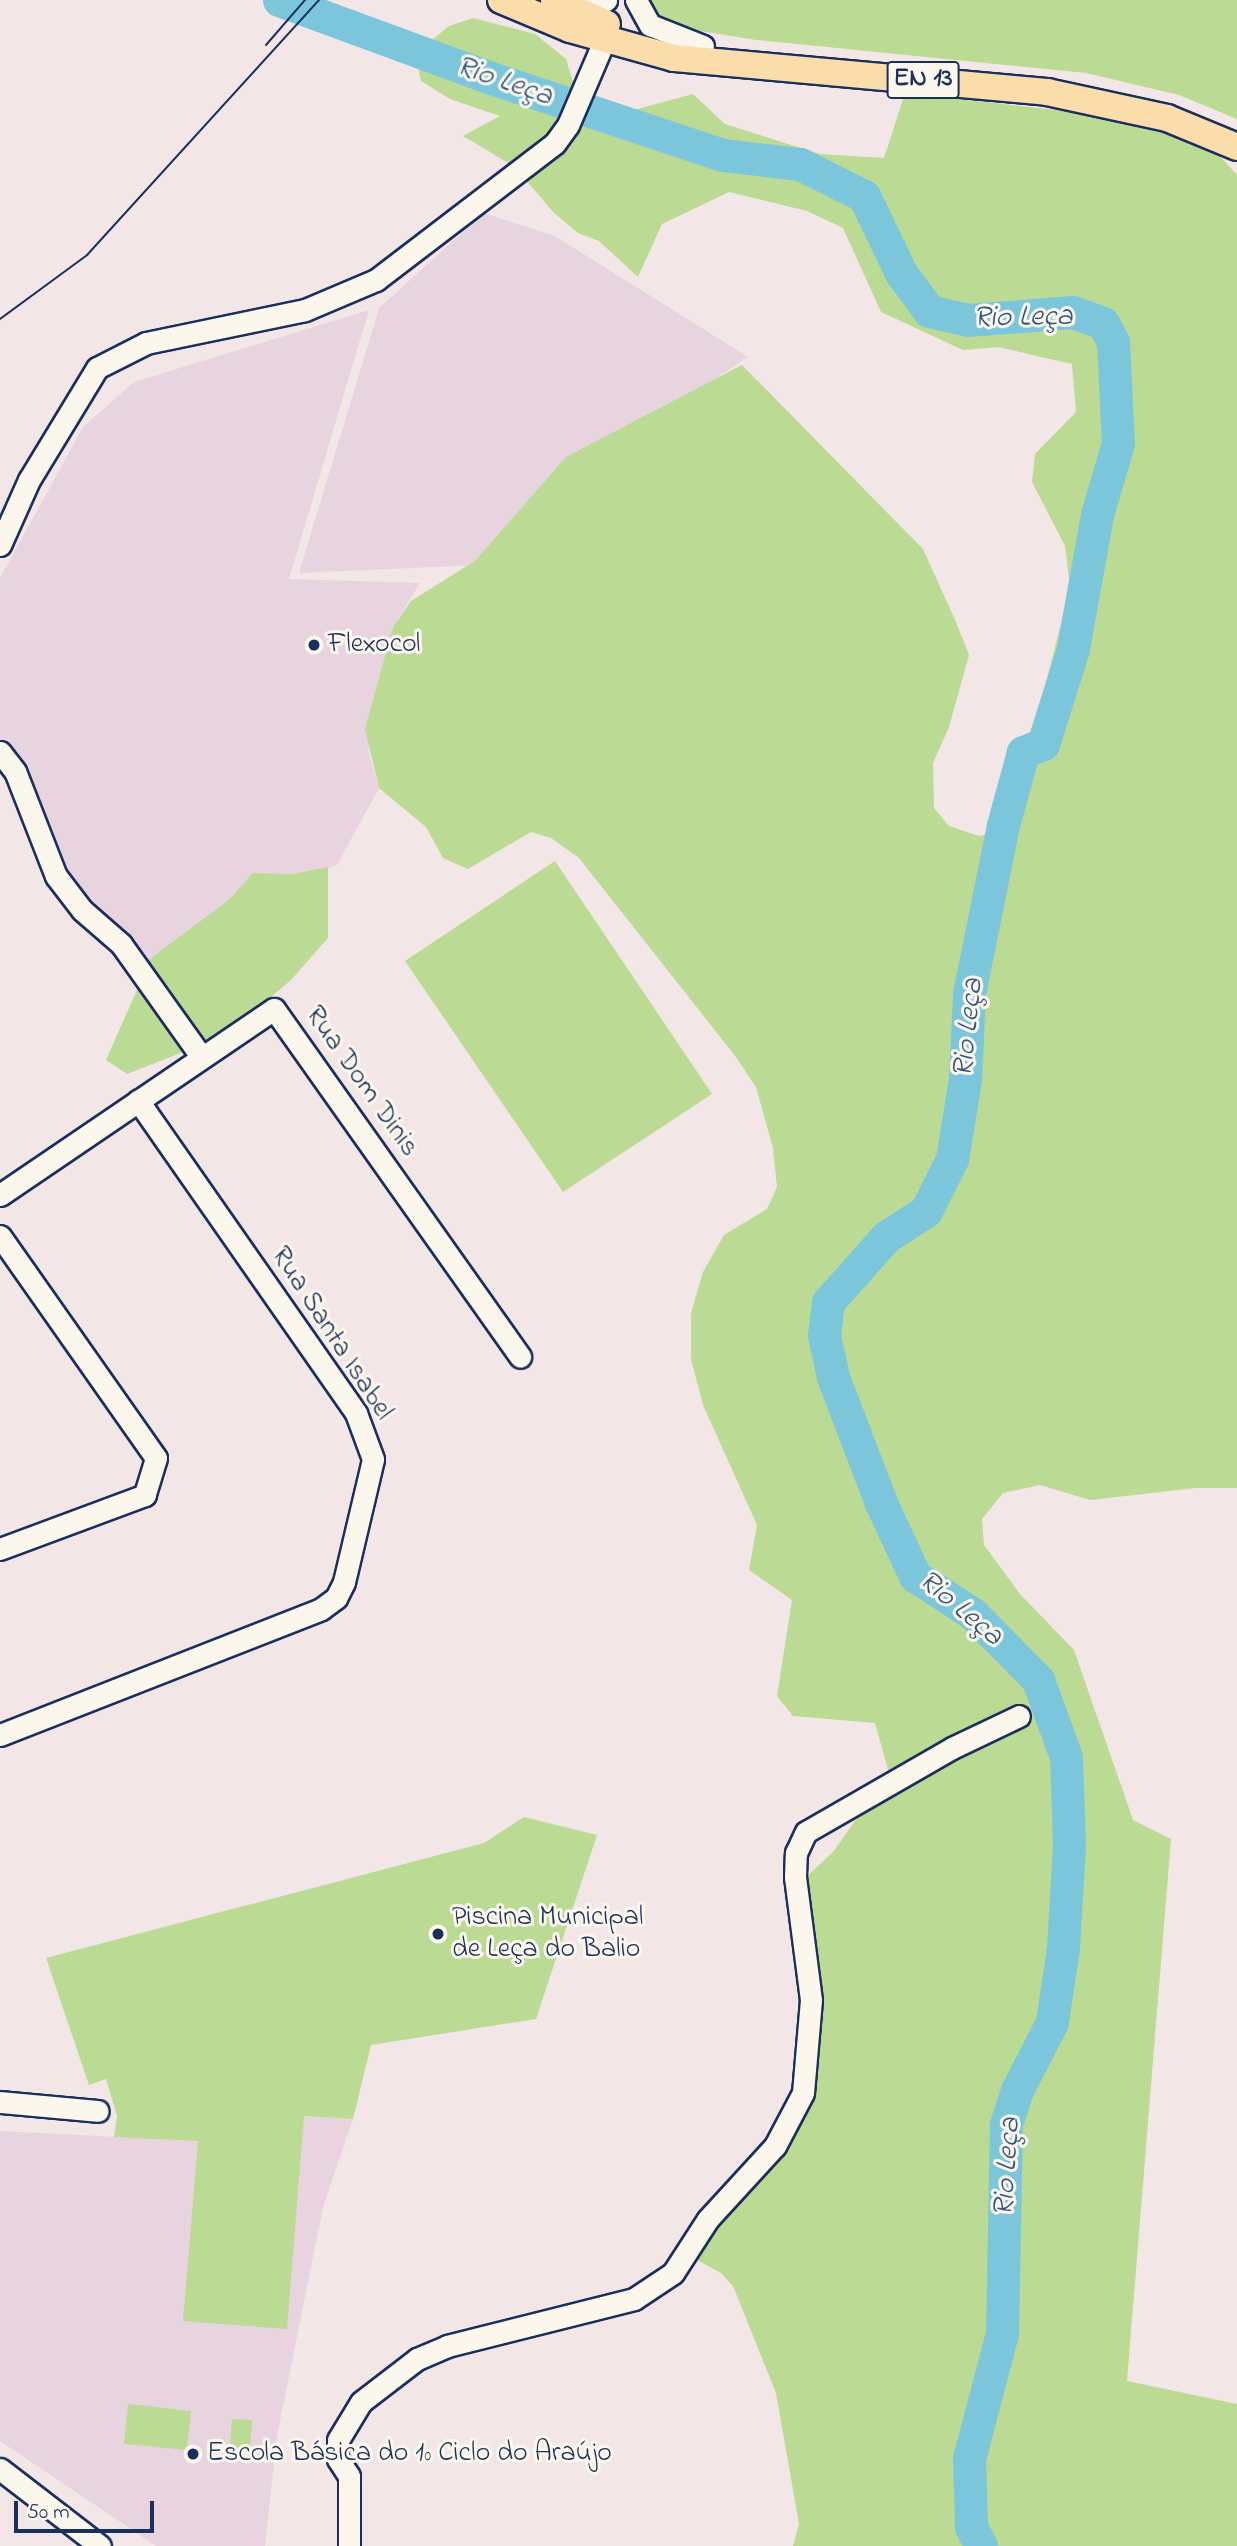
<!DOCTYPE html>
<meta charset="utf-8">
<style>
body{margin:0}
#map{position:relative;width:1237px;height:2546px;overflow:hidden;background:#f2e7e6;font-family:"Indie Flower",sans-serif}
div>[style]{position:absolute}
.built>*{inset:0;background:#e7d4df}
.green>*{inset:0;background:#bbda93}
.river>*{height:33px;margin:-16.5px;padding:0 16.5px;transform-origin:16.5px;border-radius:16.5px;background:#7cc6dc}
.roads{filter:drop-shadow(2px 0 #1b2f5e) drop-shadow(-2px 0 #1b2f5e) drop-shadow(0 2px #1b2f5e) drop-shadow(0 -2px #1b2f5e)}
.minor>*{height:21px;margin:-10.5px;padding:0 10.5px;transform-origin:10.5px;border-radius:10.5px;background:#fbf7ec}
.major>*{height:26px;margin:-13px;padding:0 13px;transform-origin:13px;border-radius:13px;background:#faddab}
.tram>*{height:2px;margin:-1px;padding:0 1px;transform-origin:1px;border-radius:1px;background:#1b2f5e}
.dots>*{width:19px;height:19px;translate:-50% -50%;box-sizing:border-box;border:4px solid #fbf7ec;border-radius:50%}
span{translate:-50% -50%;white-space:nowrap;text-align:center;line-height:1.15;-webkit-text-stroke:6px #fbf7ec;paint-order:stroke}
.shield-label span{padding:2px 5px;background:#fbf7ec;border:2px solid;border-radius:5px;-webkit-text-stroke-width:0}
.shield-label{font-size:26px;color:#1b2f5e;font-weight:700}
.poi-label{font-size:28px;color:#1b2f5e}
.left{translate:0 -50%;text-align:left}
.street-label{font-size:28px;color:#1b2f5e}
.water-label{font-size:30px;color:#33557e;font-style:italic}
.scale{position:absolute;left:14px;top:2501px;width:140px;height:32px;box-sizing:border-box;border:4px solid #1b2f5e;border-top:0;padding-left:9px;font-size:21px;line-height:24px;white-space:nowrap;color:#1b2f5e;-webkit-text-stroke:5px #fbf7ec;paint-order:stroke}
</style>
<div id="map">
<div class="built">
<i style="clip-path:polygon(484px 213px,555px 236px,748px 357px,556px 484px,480px 565px,299px 573px,379px 308px)"></i>
<i style="clip-path:polygon(369px 310px,289px 579px,420px 583px,393px 627px,368px 751px,379px 788px,337px 865px,328px 868px,209px 1032px,62px 868px,33px 786px,0 741px,0 578px,83px 427px,134px 382px)"></i>
<i style="clip-path:polygon(304px 2116px,353px 2119px,323px 2207px,277px 2436px,265px 2546px,156px 2546px,0 2441px,0 2131px,198px 2141px)"></i>
</div>
<div class="green">
<i style="clip-path:polygon(645px 0,1237px 0,1237px 119px,1179px 95px,1086px 73px,756px 40px,676px 27px,659px 20px)"></i>
<i style="clip-path:polygon(473px 18px,535px 34px,566px 59px,574px 85px,602px 103px,630px 111px,693px 94px,725px 124px,820px 154px,884px 158px,905px 93px,1101px 115px,1193px 142px,1219px 155px,1237px 175px,1237px 1488px,1196px 1488px,1090px 1500px,1040px 1485px,1003px 1493px,982px 1519px,984px 1545px,1020px 1594px,1074px 1650px,1133px 1820px,1171px 1839px,1127px 2381px,1237px 2404px,1237px 2546px,793px 2546px,799px 2524px,776px 2393px,733px 2286px,721px 2273px,692px 2257px,813px 2075px,803px 1880px,833px 1852px,889px 1773px,875px 1723px,793px 1716px,777px 1696px,792px 1600px,749px 1570px,757px 1525px,703px 1405px,691px 1359px,691px 1313px,703px 1272px,724px 1235px,767px 1209px,777px 1187px,773px 1148px,756px 1087px,736px 1057px,579px 858px,551px 838px,531px 832px,468px 869px,443px 858px,426px 827px,379px 788px,365px 729px,393px 627px,411px 601px,475px 561px,566px 457px,742px 365px,923px 549px,956px 622px,969px 655px,949px 727px,933px 763px,934px 808px,949px 826px,979px 836px,1018px 828px,1036px 745px,1035px 726px,1070px 588px,1065px 546px,1032px 482px,1035px 454px,1076px 412px,1072px 364px,998px 347px,963px 350px,881px 312px,843px 228px,807px 211px,729px 192px,662px 224px,638px 277px,599px 241px,578px 233px,553px 212px,515px 167px,463px 136px,500px 116px,450px 99px,421px 81px,415px 54px,449px 26px)"></i>
<i style="clip-path:polygon(555px 861px,712px 1094px,563px 1192px,405px 961px)"></i>
<i style="clip-path:polygon(328px 867px,328px 938px,291px 980px,226px 1035px,127px 1074px,106px 1060px,151px 958px,229px 900px,253px 873px,293px 874px)"></i>
<i style="clip-path:polygon(524px 1817px,597px 1835px,536px 2019px,371px 2045px,353px 2119px,304px 2116px,287px 2329px,183px 2321px,198px 2141px,114px 2137px,117px 2116px,106px 2079px,89px 2085px,46px 1958px,484px 1843px)"></i>
<i style="clip-path:polygon(128px 2404px,191px 2411px,187px 2450px,124px 2444px)"></i>
<i style="clip-path:polygon(232px 2419px,252px 2420px,250px 2449px,230px 2447px)"></i>
</div>
<div class="river">
<i style="left:279px;top:0;width:226px;rotate:20.2deg"></i>
<i style="left:491px;top:78px;width:244px;rotate:18.4deg"></i>
<i style="left:723px;top:155px;width:78px;rotate:6.7deg"></i>
<i style="left:800px;top:164px;width:72px;rotate:26.6deg"></i>
<i style="left:864px;top:196px;width:85px;rotate:64.3deg"></i>
<i style="left:901px;top:273px;width:47px;rotate:53.6deg"></i>
<i style="left:929px;top:311px;width:39px;rotate:13deg"></i>
<i style="left:967px;top:320px;width:106px;rotate:-4.3deg"></i>
<i style="left:1073px;top:312px;width:32px;rotate:20deg"></i>
<i style="left:1103px;top:323px;width:21px;rotate:62deg"></i>
<i style="left:1113px;top:342px;width:101px;rotate:87.2deg"></i>
<i style="left:1118px;top:443px;width:75px;rotate:106.3deg"></i>
<i style="left:1097px;top:515px;width:136px;rotate:100.2deg"></i>
<i style="left:1073px;top:649px;width:100px;rotate:107.5deg"></i>
<i style="left:1043px;top:744px;width:22px;rotate:158deg"></i>
<i style="left:1023px;top:752px;width:76px;rotate:105.3deg"></i>
<i style="left:1003px;top:825px;width:172px;rotate:101.4deg"></i>
<i style="left:969px;top:994px;width:85px;rotate:92.7deg"></i>
<i style="left:965px;top:1079px;width:81px;rotate:99.2deg"></i>
<i style="left:952px;top:1159px;width:58px;rotate:116.6deg"></i>
<i style="left:926px;top:1211px;width:48px;rotate:147deg"></i>
<i style="left:886px;top:1237px;width:87px;rotate:131.7deg"></i>
<i style="left:828px;top:1302px;width:33px;rotate:97deg"></i>
<i style="left:824px;top:1335px;width:43px;rotate:77.9deg"></i>
<i style="left:833px;top:1377px;width:135px;rotate:69.1deg"></i>
<i style="left:881px;top:1503px;width:81px;rotate:65deg"></i>
<i style="left:915px;top:1576px;width:69px;rotate:33.2deg"></i>
<i style="left:973px;top:1614px;width:93px;rotate:45.4deg"></i>
<i style="left:1038px;top:1680px;width:82px;rotate:70deg"></i>
<i style="left:1066px;top:1757px;width:87px;rotate:88deg"></i>
<i style="left:1069px;top:1844px;width:104px;rotate:93.3deg"></i>
<i style="left:1063px;top:1948px;width:75px;rotate:98.5deg"></i>
<i style="left:1052px;top:2022px;width:76px;rotate:117.2deg"></i>
<i style="left:1017px;top:2090px;width:36px;rotate:108deg"></i>
<i style="left:1006px;top:2124px;width:209px;rotate:91.1deg"></i>
<i style="left:1002px;top:2333px;width:130px;rotate:104.7deg"></i>
<i style="left:969px;top:2459px;width:68px;rotate:88.3deg"></i>
<i style="left:971px;top:2527px;width:21px;rotate:62deg"></i>
</div>
<div class="roads">
<div class="minor">
<i style="left:636px;top:0;width:29px;rotate:61deg"></i>
<i style="left:650px;top:25px;width:57px;rotate:21.6deg"></i>
<i style="left:568px;top:2px;width:25px;rotate:11deg"></i>
<i style="left:593px;top:7px;width:15px;rotate:-28deg"></i>
<i style="left:0;top:545px;width:71px;rotate:-66deg"></i>
<i style="left:29px;top:480px;width:131px;rotate:-58.7deg"></i>
<i style="left:97px;top:368px;width:55px;rotate:-27deg"></i>
<i style="left:146px;top:343px;width:162px;rotate:-11.7deg"></i>
<i style="left:305px;top:310px;width:77px;rotate:-22.9deg"></i>
<i style="left:376px;top:280px;width:225px;rotate:-37.4deg"></i>
<i style="left:555px;top:143px;width:22px;rotate:-54deg"></i>
<i style="left:568px;top:125px;width:91px;rotate:-66.8deg"></i>
<i style="left:0;top:752px;width:24px;rotate:52deg"></i>
<i style="left:15px;top:771px;width:113px;rotate:68.7deg"></i>
<i style="left:56px;top:876px;width:43px;rotate:52.6deg"></i>
<i style="left:82px;top:910px;width:52px;rotate:41.1deg"></i>
<i style="left:121px;top:944px;width:138px;rotate:54.5deg"></i>
<i style="left:0;top:1195px;width:331px;rotate:-34.2deg"></i>
<i style="left:274px;top:1009px;width:426px;rotate:54.7deg"></i>
<i style="left:0;top:1236px;width:271px;rotate:54.9deg"></i>
<i style="left:156px;top:1458px;width:39px;rotate:107deg"></i>
<i style="left:145px;top:1495px;width:155px;rotate:159.6deg"></i>
<i style="left:0;top:1735px;width:345px;rotate:-21.4deg"></i>
<i style="left:321px;top:1609px;width:19px;rotate:-36deg"></i>
<i style="left:336px;top:1598px;width:18px;rotate:-63deg"></i>
<i style="left:344px;top:1582px;width:126px;rotate:-76.7deg"></i>
<i style="left:373px;top:1459px;width:49px;rotate:-110.3deg"></i>
<i style="left:356px;top:1413px;width:381px;rotate:-124.9deg"></i>
<i style="left:0;top:2102px;width:98px;rotate:5.2deg"></i>
<i style="left:0;top:2469px;width:126px;rotate:37.6deg"></i>
<i style="left:349px;top:2546px;width:70px;rotate:-90deg"></i>
<i style="left:349px;top:2476px;width:20px;rotate:-123deg"></i>
<i style="left:338px;top:2459px;width:19px;rotate:-90deg"></i>
<i style="left:338px;top:2440px;width:44px;rotate:-58.8deg"></i>
<i style="left:361px;top:2402px;width:71px;rotate:-37.5deg"></i>
<i style="left:417px;top:2359px;width:33px;rotate:-23deg"></i>
<i style="left:447px;top:2346px;width:193px;rotate:-14.1deg"></i>
<i style="left:634px;top:2299px;width:47px;rotate:-33.7deg"></i>
<i style="left:673px;top:2273px;width:64px;rotate:-57.1deg"></i>
<i style="left:708px;top:2219px;width:99px;rotate:-47.5deg"></i>
<i style="left:775px;top:2146px;width:60px;rotate:-62.2deg"></i>
<i style="left:803px;top:2093px;width:93px;rotate:-85.1deg"></i>
<i style="left:811px;top:2000px;width:124px;rotate:-97.4deg"></i>
<i style="left:795px;top:1877px;width:24px;rotate:-88deg"></i>
<i style="left:796px;top:1853px;width:23px;rotate:-65deg"></i>
<i style="left:806px;top:1832px;width:168px;rotate:-29.9deg"></i>
<i style="left:952px;top:1748px;width:74px;rotate:-25.5deg"></i>
</div>
<div class="major">
<i style="left:501px;top:0;width:75px;rotate:22.8deg"></i>
<i style="left:570px;top:29px;width:108px;rotate:15.6deg"></i>
<i style="left:674px;top:58px;width:375px;rotate:5.2deg"></i>
<i style="left:1047px;top:92px;width:123px;rotate:12.2deg"></i>
<i style="left:1167px;top:118px;width:76px;rotate:22.5deg"></i>
<i style="left:554px;top:0;width:58px;rotate:24.4deg"></i>
</div>
</div>
<div class="tram">
<i style="left:266px;top:45px;width:60px;rotate:-49.1deg"></i>
<i style="left:0;top:319px;width:108px;rotate:-36.3deg"></i>
<i style="left:87px;top:255px;width:345px;rotate:-47.7deg"></i>
</div>
<div class="dots">
<i style="left:314px;top:645px;background:#1b2f5e"></i>
<i style="left:438px;top:1934px;background:#1b2f5e"></i>
<i style="left:193px;top:2454px;background:#1b2f5e"></i>
</div>
<div class="shield-label">
<span style="left:923px;top:80px">EN 13</span>
</div>
<div class="poi-label">
<span class="left" style="left:328px;top:645px">Flexocol</span>
<span class="left" style="left:452px;top:1934px">Piscina Municipal<br>de Leça do Balio</span>
<span class="left" style="left:207px;top:2454px">Escola Básica do 1º Ciclo do Araújo</span>
</div>
<div class="street-label">
<span style="left:361px;top:1082px;rotate:55deg">Rua Dom Dinis</span>
<span style="left:331px;top:1334px;rotate:57deg">Rua Santa Isabel</span>
</div>
<div class="water-label">
<span style="left:504px;top:82px;rotate:19deg">Rio Leça</span>
<span style="left:1023px;top:318px;rotate:-1deg">Rio Leça</span>
<span style="left:969px;top:1028px;rotate:-84deg">Rio Leça</span>
<span style="left:960px;top:1609px;rotate:40deg">Rio Leça</span>
<span style="left:1008px;top:2167px;rotate:-86deg">Rio Leça</span>
</div>
<div class="scale">50 m</div>
</div>
